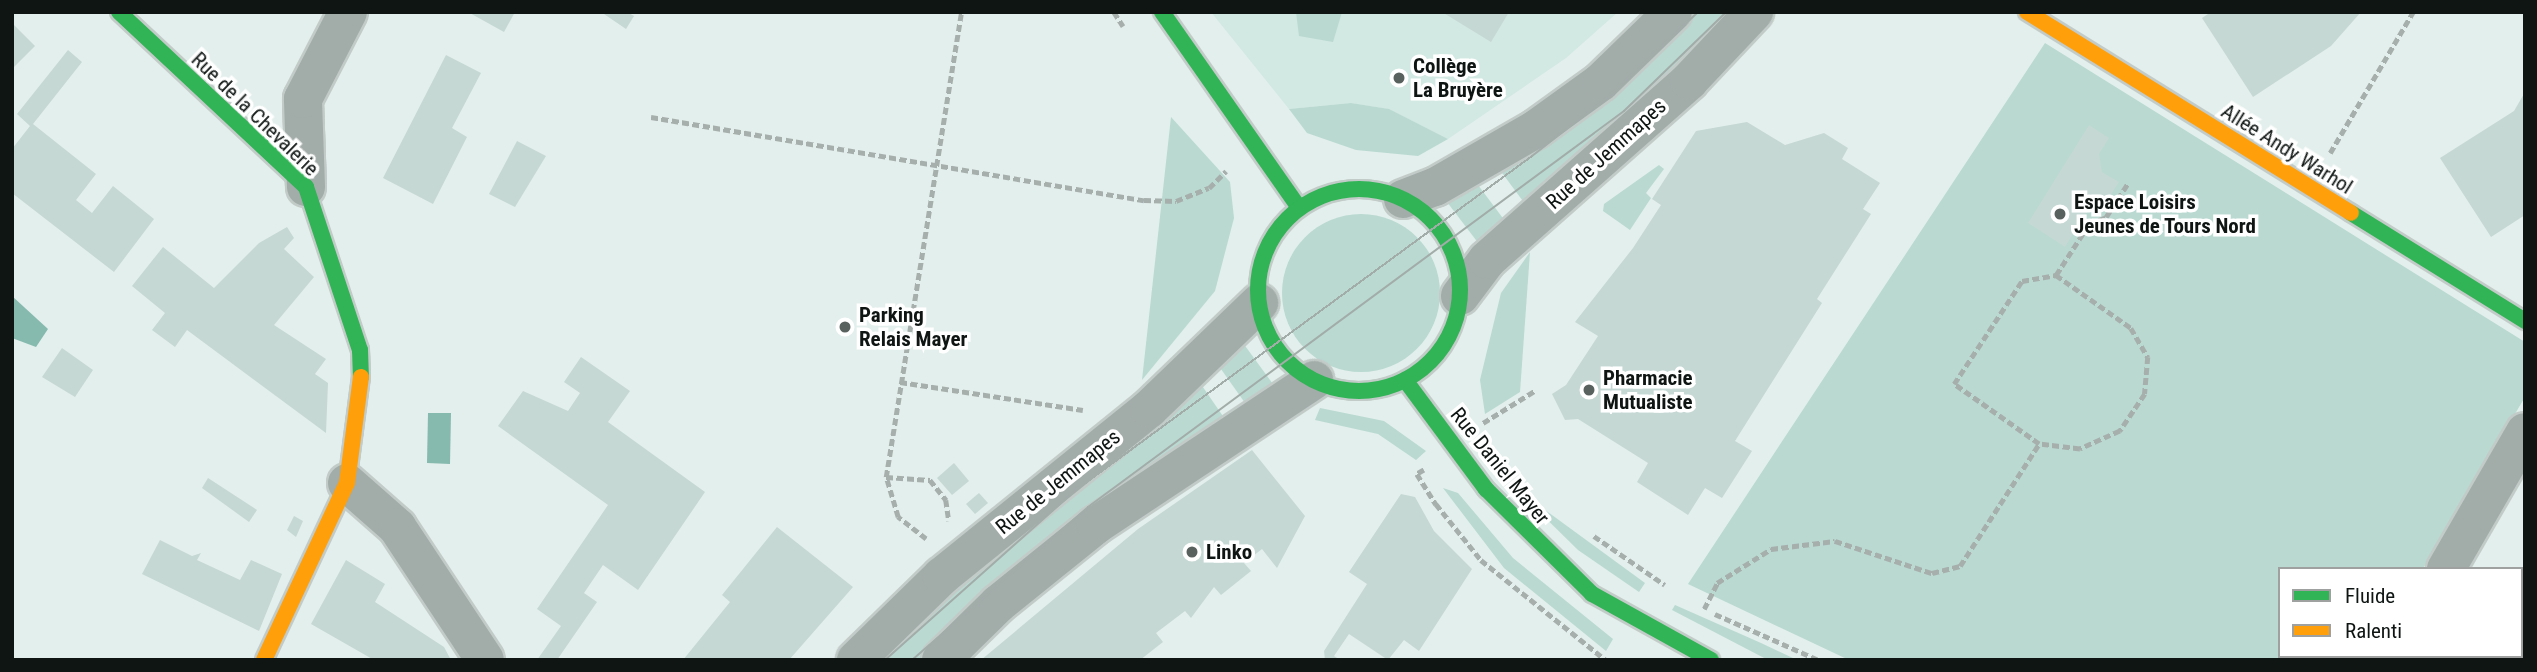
<!DOCTYPE html>
<meta charset="utf-8">
<style>
body{margin:0}
#map{position:relative;width:2537px;height:672px;overflow:hidden;background:#e3efec;font-family:"Roboto Condensed",sans-serif}
div>[style]{position:absolute}
.built>*{inset:0;background:#d2e8e2}
.green>*{inset:0;background:#b9d9d1}
.round{border-radius:50%}
.water>*{inset:0;background:#86baae}
.building>*{inset:0;background:#c5d8d4}
.path>*{height:4.5px;margin-top:-2.25px;transform-origin:0;background:repeating-linear-gradient(90deg,#a7afad 0 7px,transparent 0 10.5px)}
.roads{filter:drop-shadow(2px 0 #c2cbc8) drop-shadow(-2px 0 #c2cbc8) drop-shadow(0 2px #c2cbc8) drop-shadow(0 -2px #c2cbc8)}
.street>*{height:38px;margin:-19px;padding:0 19px;transform-origin:19px;border-radius:19px;background:#a2aca9}
.fast>*{height:16px;margin:-8px;padding:0 8px;transform-origin:8px;border-radius:8px;background:#30b455}
.fast>.ring{margin:-8px;padding:0;box-sizing:content-box;background:none;border:16px solid #30b455;border-radius:50%}
.slow>*{height:16px;margin:-8px;padding:0 8px;transform-origin:8px;border-radius:8px;background:#ff9f0a}
.tram>*{height:2px;margin:-1px;padding:0 1px;transform-origin:1px;border-radius:1px;background:#a2aca9}
.dots>*{width:19px;height:19px;translate:-50% -50%;box-sizing:border-box;border:4px solid #fff;border-radius:50%}
span{translate:-50% -50%;white-space:nowrap;text-align:center;line-height:1.15;-webkit-text-stroke:7px #fff;paint-order:stroke}
.poi-label{font-size:21px;color:#0e1513;font-weight:700}
.left{translate:0 -50%;text-align:left}
.street-label{font-size:21px;color:#0e1513}
.frame{position:absolute;inset:0;border:14px solid #0e1513;pointer-events:none}
.legend{position:absolute;left:2278px;top:567px;width:245px;height:91px;box-sizing:border-box;background:#fff;border:2px solid #9fa1a1;margin:0;padding:9px 12px;list-style:none;font-size:21px;color:#0e1513}
.legend li{display:flex;align-items:center;gap:14px;height:35px}
.legend b{width:35px;border:2px solid #9fa1a1}
</style>
<div id="map">
<div class="built">
<i style="clip-path:polygon(1211px 12px,1618px 12px,1566px 58px,1448px 139px,1388px 109px,1351px 103px,1289px 109px)"></i>
</div>
<div class="green">
<i style="clip-path:polygon(1296px 12px,1342px 12px,1333px 42px,1299px 36px)"></i>
<i style="clip-path:polygon(1689px 12px,1739px 12px,1528px 208px,1494px 162px)"></i>
<i style="clip-path:polygon(2045px 43px,2525px 342px,2525px 397px,2423px 569px,2280px 569px,2280px 656px,2369px 660px,1849px 660px,1688px 584px)"></i>
<i style="clip-path:polygon(1351px 103px,1389px 109px,1448px 139px,1418px 156px,1356px 150px,1307px 133px,1289px 109px)"></i>
<i style="clip-path:polygon(1171px 117px,1230px 182px,1234px 218px,1215px 291px,1142px 380px)"></i>
<i style="clip-path:polygon(1659px 165px,1664px 169px,1646px 193px,1651px 198px,1630px 230px,1603px 211px,1604px 204px)"></i>
<i style="clip-path:polygon(1475px 181px,1508px 225px,1479px 244px,1447px 202px)"></i>
<i class="round" style="left:1282px;top:214px;width:158px;height:158px"></i>
<i style="clip-path:polygon(1530px 252px,1520px 392px,1485px 414px,1480px 380px,1501px 293px)"></i>
<i style="clip-path:polygon(1243px 343px,1278px 391px,1250px 410px,1216px 362px)"></i>
<i style="clip-path:polygon(1196px 377px,1229px 425px,929px 660px,872px 660px)"></i>
<i style="clip-path:polygon(1320px 408px,1384px 421px,1426px 451px,1416px 460px,1378px 434px,1315px 420px)"></i>
<i style="clip-path:polygon(1443px 488px,1458px 493px,1513px 558px,1613px 639px,1606px 651px,1504px 568px)"></i>
<i style="clip-path:polygon(1515px 488px,1645px 583px,1639px 592px,1578px 550px)"></i>
<i style="clip-path:polygon(1675px 605px,1761px 643px,1797px 660px,1768px 660px,1672px 610px)"></i>
</div>
<div class="water">
<i style="clip-path:polygon(12px 296px,48px 329px,36px 347px,12px 338px)"></i>
<i style="clip-path:polygon(428px 413px,451px 413px,450px 464px,427px 463px)"></i>
</div>
<div class="building">
<i style="clip-path:polygon(468px 12px,515px 12px,504px 32px)"></i>
<i style="clip-path:polygon(601px 12px,627px 12px,634px 16px,626px 29px)"></i>
<i style="clip-path:polygon(1442px 12px,1509px 12px,1491px 42px)"></i>
<i style="clip-path:polygon(2211px 12px,2361px 12px,2331px 46px,2253px 97px,2202px 18px)"></i>
<i style="clip-path:polygon(12px 23px,35px 46px,12px 69px)"></i>
<i style="clip-path:polygon(68px 50px,82px 62px,33px 124px,96px 174px,76px 200px,92px 213px,113px 186px,154px 219px,114px 272px,12px 193px,12px 149px,30px 126px,17px 114px)"></i>
<i style="clip-path:polygon(446px 55px,481px 73px,452px 128px,467px 137px,433px 204px,383px 178px)"></i>
<i style="clip-path:polygon(2525px 92px,2525px 215px,2491px 237px,2440px 158px,2514px 111px)"></i>
<i style="clip-path:polygon(1747px 122px,1785px 145px,1824px 133px,1848px 148px,1842px 159px,1880px 183px,1863px 209px,1871px 214px,1817px 299px,1822px 303px,1735px 441px,1752px 451px,1722px 498px,1705px 488px,1688px 515px,1637px 482px,1648px 463px,1578px 419px,1565px 420px,1552px 394px,1566px 385px,1598px 336px,1575px 322px,1633px 248px,1661px 205px,1652px 199px,1696px 131px)"></i>
<i style="clip-path:polygon(2089px 125px,2109px 138px,2099px 154px,2102px 172px,2119px 182px,2104px 205px,2094px 200px,2065px 247px,2028px 223px)"></i>
<i style="clip-path:polygon(517px 141px,546px 156px,515px 207px,489px 194px)"></i>
<i style="clip-path:polygon(287px 227px,294px 238px,284px 249px,314px 277px,274px 325px,326px 359px,315px 374px,328px 383px,326px 433px,187px 330px,175px 347px,152px 330px,165px 313px,132px 286px,163px 247px,214px 288px,259px 243px)"></i>
<i style="clip-path:polygon(62px 348px,93px 370px,75px 397px,42px 377px)"></i>
<i style="clip-path:polygon(581px 357px,630px 391px,608px 422px,705px 492px,638px 590px,603px 565px,584px 593px,597px 602px,557px 660px,537px 660px,561px 626px,537px 609px,608px 505px,498px 426px,523px 391px,568px 411px,580px 393px,564px 382px)"></i>
<i style="clip-path:polygon(1252px 450px,1305px 516px,1277px 568px,1262px 549px,1244px 563px,1251px 571px,1221px 595px,1214px 587px,1191px 618px,1185px 611px,1156px 633px,1163px 642px,1140px 660px,981px 660px,1138px 529px)"></i>
<i style="clip-path:polygon(954px 463px,969px 481px,952px 495px,937px 478px)"></i>
<i style="clip-path:polygon(208px 478px,257px 510px,249px 522px,202px 488px)"></i>
<i style="clip-path:polygon(979px 493px,988px 503px,975px 514px,966px 504px)"></i>
<i style="clip-path:polygon(1401px 494px,1415px 497px,1434px 531px,1472px 569px,1419px 651px,1404px 640px,1388px 660px,1349px 634px,1334px 656px,1340px 660px,1325px 660px,1324px 651px,1367px 584px,1349px 572px)"></i>
<i style="clip-path:polygon(294px 516px,303px 521px,296px 537px,287px 530px)"></i>
<i style="clip-path:polygon(777px 527px,853px 587px,789px 660px,683px 660px,730px 602px,722px 595px)"></i>
<i style="clip-path:polygon(160px 540px,192px 556px,201px 553px,197px 560px,240px 580px,251px 560px,282px 574px,259px 631px,142px 574px)"></i>
<i style="clip-path:polygon(346px 560px,385px 584px,375px 602px,444px 647px,451px 660px,374px 660px,311px 624px)"></i>
<i style="clip-path:polygon(2418px 656px,2449px 656px,2455px 660px,2416px 660px)"></i>
</div>
<div class="path">
<i style="left:1114px;top:12px;width:17px;rotate:57deg"></i>
<i style="left:651px;top:117px;width:500px;rotate:9.6deg"></i>
<i style="left:1144px;top:200px;width:32px;rotate:2deg"></i>
<i style="left:1176px;top:201px;width:35px;rotate:-22deg"></i>
<i style="left:1209px;top:188px;width:24px;rotate:-45deg"></i>
<i style="left:2330px;top:153px;width:164px;rotate:-59.5deg"></i>
<i style="left:2056px;top:275px;width:92px;rotate:35.2deg"></i>
<i style="left:2131px;top:328px;width:34px;rotate:60deg"></i>
<i style="left:2148px;top:357px;width:37px;rotate:95deg"></i>
<i style="left:2145px;top:394px;width:45px;rotate:124deg"></i>
<i style="left:2120px;top:431px;width:44px;rotate:155.8deg"></i>
<i style="left:2080px;top:449px;width:41px;rotate:-173deg"></i>
<i style="left:2039px;top:444px;width:104px;rotate:-144.8deg"></i>
<i style="left:1954px;top:384px;width:123px;rotate:-56.6deg"></i>
<i style="left:2022px;top:281px;width:35px;rotate:-10deg"></i>
<i style="left:2056px;top:275px;width:61px;rotate:-57.1deg"></i>
<i style="left:2089px;top:224px;width:18px;rotate:-22deg"></i>
<i style="left:2106px;top:217px;width:40px;rotate:-57.1deg"></i>
<i style="left:900px;top:382px;width:185px;rotate:8.7deg"></i>
<i style="left:1483px;top:423px;width:62px;rotate:-31.9deg"></i>
<i style="left:1424px;top:470px;width:8px;rotate:150deg"></i>
<i style="left:1417px;top:474px;width:36px;rotate:58deg"></i>
<i style="left:1436px;top:504px;width:72px;rotate:51.2deg"></i>
<i style="left:1481px;top:560px;width:160px;rotate:38.7deg"></i>
<i style="left:886px;top:477px;width:44px;rotate:3.9deg"></i>
<i style="left:930px;top:480px;width:26px;rotate:51deg"></i>
<i style="left:946px;top:500px;width:21px;rotate:82deg"></i>
<i style="left:1594px;top:536px;width:86px;rotate:34.6deg"></i>
<i style="left:926px;top:539px;width:36px;rotate:-142deg"></i>
<i style="left:898px;top:517px;width:42px;rotate:-106.7deg"></i>
<i style="left:886px;top:477px;width:471px;rotate:-80.8deg"></i>
<i style="left:1704px;top:609px;width:29px;rotate:-63deg"></i>
<i style="left:1717px;top:583px;width:64px;rotate:-32.2deg"></i>
<i style="left:1771px;top:549px;width:64px;rotate:-7.1deg"></i>
<i style="left:1835px;top:541px;width:102px;rotate:18.3deg"></i>
<i style="left:1932px;top:573px;width:29px;rotate:-14deg"></i>
<i style="left:1960px;top:566px;width:145px;rotate:-57.1deg"></i>
<i style="left:1715px;top:614px;width:114px;rotate:23.9deg"></i>
<i style="left:2391px;top:660px;width:5px;rotate:-53deg"></i>
</div>
<div class="roads">
<div class="street">
<i style="left:306px;top:187px;width:88px;rotate:-92deg"></i>
<i style="left:303px;top:99px;width:98px;rotate:-62.7deg"></i>
<i style="left:1403px;top:199px;width:34px;rotate:-21deg"></i>
<i style="left:1435px;top:187px;width:116px;rotate:-29.9deg"></i>
<i style="left:1536px;top:129px;width:80px;rotate:-35.9deg"></i>
<i style="left:1601px;top:82px;width:100px;rotate:-44.2deg"></i>
<i style="left:1460px;top:296px;width:45px;rotate:-53.1deg"></i>
<i style="left:1487px;top:260px;width:270px;rotate:-41.5deg"></i>
<i style="left:1689px;top:81px;width:95px;rotate:-46.7deg"></i>
<i style="left:347px;top:483px;width:67px;rotate:41.3deg"></i>
<i style="left:397px;top:527px;width:159px;rotate:56.5deg"></i>
<i style="left:2446px;top:569px;width:158px;rotate:-60deg"></i>
<i style="left:2515px;top:656px;width:7px;rotate:34deg"></i>
<i style="left:856px;top:660px;width:120px;rotate:-44.3deg"></i>
<i style="left:942px;top:576px;width:266px;rotate:-38.9deg"></i>
<i style="left:1149px;top:409px;width:153px;rotate:-43.9deg"></i>
<i style="left:941px;top:660px;width:80px;rotate:-44.5deg"></i>
<i style="left:998px;top:604px;width:126px;rotate:-38.9deg"></i>
<i style="left:1096px;top:525px;width:262px;rotate:-33.6deg"></i>
</div>
<div class="fast">
<i style="left:119px;top:12px;width:256px;rotate:43.1deg"></i>
<i style="left:306px;top:187px;width:172px;rotate:71.7deg"></i>
<i style="left:360px;top:350px;width:27px;rotate:88deg"></i>
<i style="left:1162px;top:12px;width:239px;rotate:55deg"></i>
<i class="ring" style="left:1258px;top:189px;width:186px;height:186px"></i>
<i style="left:2351px;top:213px;width:205px;rotate:31.8deg"></i>
<i style="left:1405px;top:380px;width:136px;rotate:53.4deg"></i>
<i style="left:1486px;top:489px;width:149px;rotate:44.7deg"></i>
<i style="left:1592px;top:594px;width:136px;rotate:29deg"></i>
</div>
<div class="slow">
<i style="left:2027px;top:12px;width:381px;rotate:31.8deg"></i>
<i style="left:264px;top:660px;width:195px;rotate:-64.9deg"></i>
<i style="left:347px;top:483px;width:107px;rotate:-82.5deg"></i>
</div>
</div>
<div class="tram">
<i style="left:885px;top:660px;width:256px;rotate:-41.7deg"></i>
<i style="left:1076px;top:490px;width:565px;rotate:-36.22deg"></i>
<i style="left:1532px;top:156px;width:99px;rotate:-38deg"></i>
<i style="left:1610px;top:95px;width:121px;rotate:-43.3deg"></i>
<i style="left:912px;top:660px;width:233px;rotate:-41deg"></i>
<i style="left:1088px;top:507px;width:666px;rotate:-36.46deg"></i>
<i style="left:1624px;top:111px;width:142px;rotate:-44.1deg"></i>
</div>
<div class="dots">
<i style="left:1399px;top:78px;background:#59615f"></i>
<i style="left:2060px;top:214px;background:#59615f"></i>
<i style="left:845px;top:327px;background:#59615f"></i>
<i style="left:1589px;top:390px;background:#59615f"></i>
<i style="left:1192px;top:552px;background:#59615f"></i>
</div>
<div class="poi-label">
<span class="left" style="left:1413px;top:78px">Collège<br>La Bruyère</span>
<span class="left" style="left:2074px;top:214px">Espace Loisirs<br>Jeunes de Tours Nord</span>
<span class="left" style="left:859px;top:327px">Parking<br>Relais Mayer</span>
<span class="left" style="left:1603px;top:390px">Pharmacie<br>Mutualiste</span>
<span class="left" style="left:1206px;top:552px">Linko</span>
</div>
<div class="street-label">
<span style="left:255px;top:114px;rotate:44deg">Rue de la Chevalerie</span>
<span style="left:2287px;top:149px;rotate:32deg">Allée Andy Warhol</span>
<span style="left:1606px;top:154px;rotate:-42deg">Rue de Jemmapes</span>
<span style="left:1500px;top:466px;rotate:51deg">Rue Daniel Mayer</span>
<span style="left:1058px;top:482px;rotate:-39deg">Rue de Jemmapes</span>
</div>
<div class="frame"></div>
<ul class="legend">
<li><b style="height:9px;background:#30b455"></b>Fluide</li>
<li><b style="height:9px;background:#ff9f0a"></b>Ralenti</li>
</ul>
</div>
